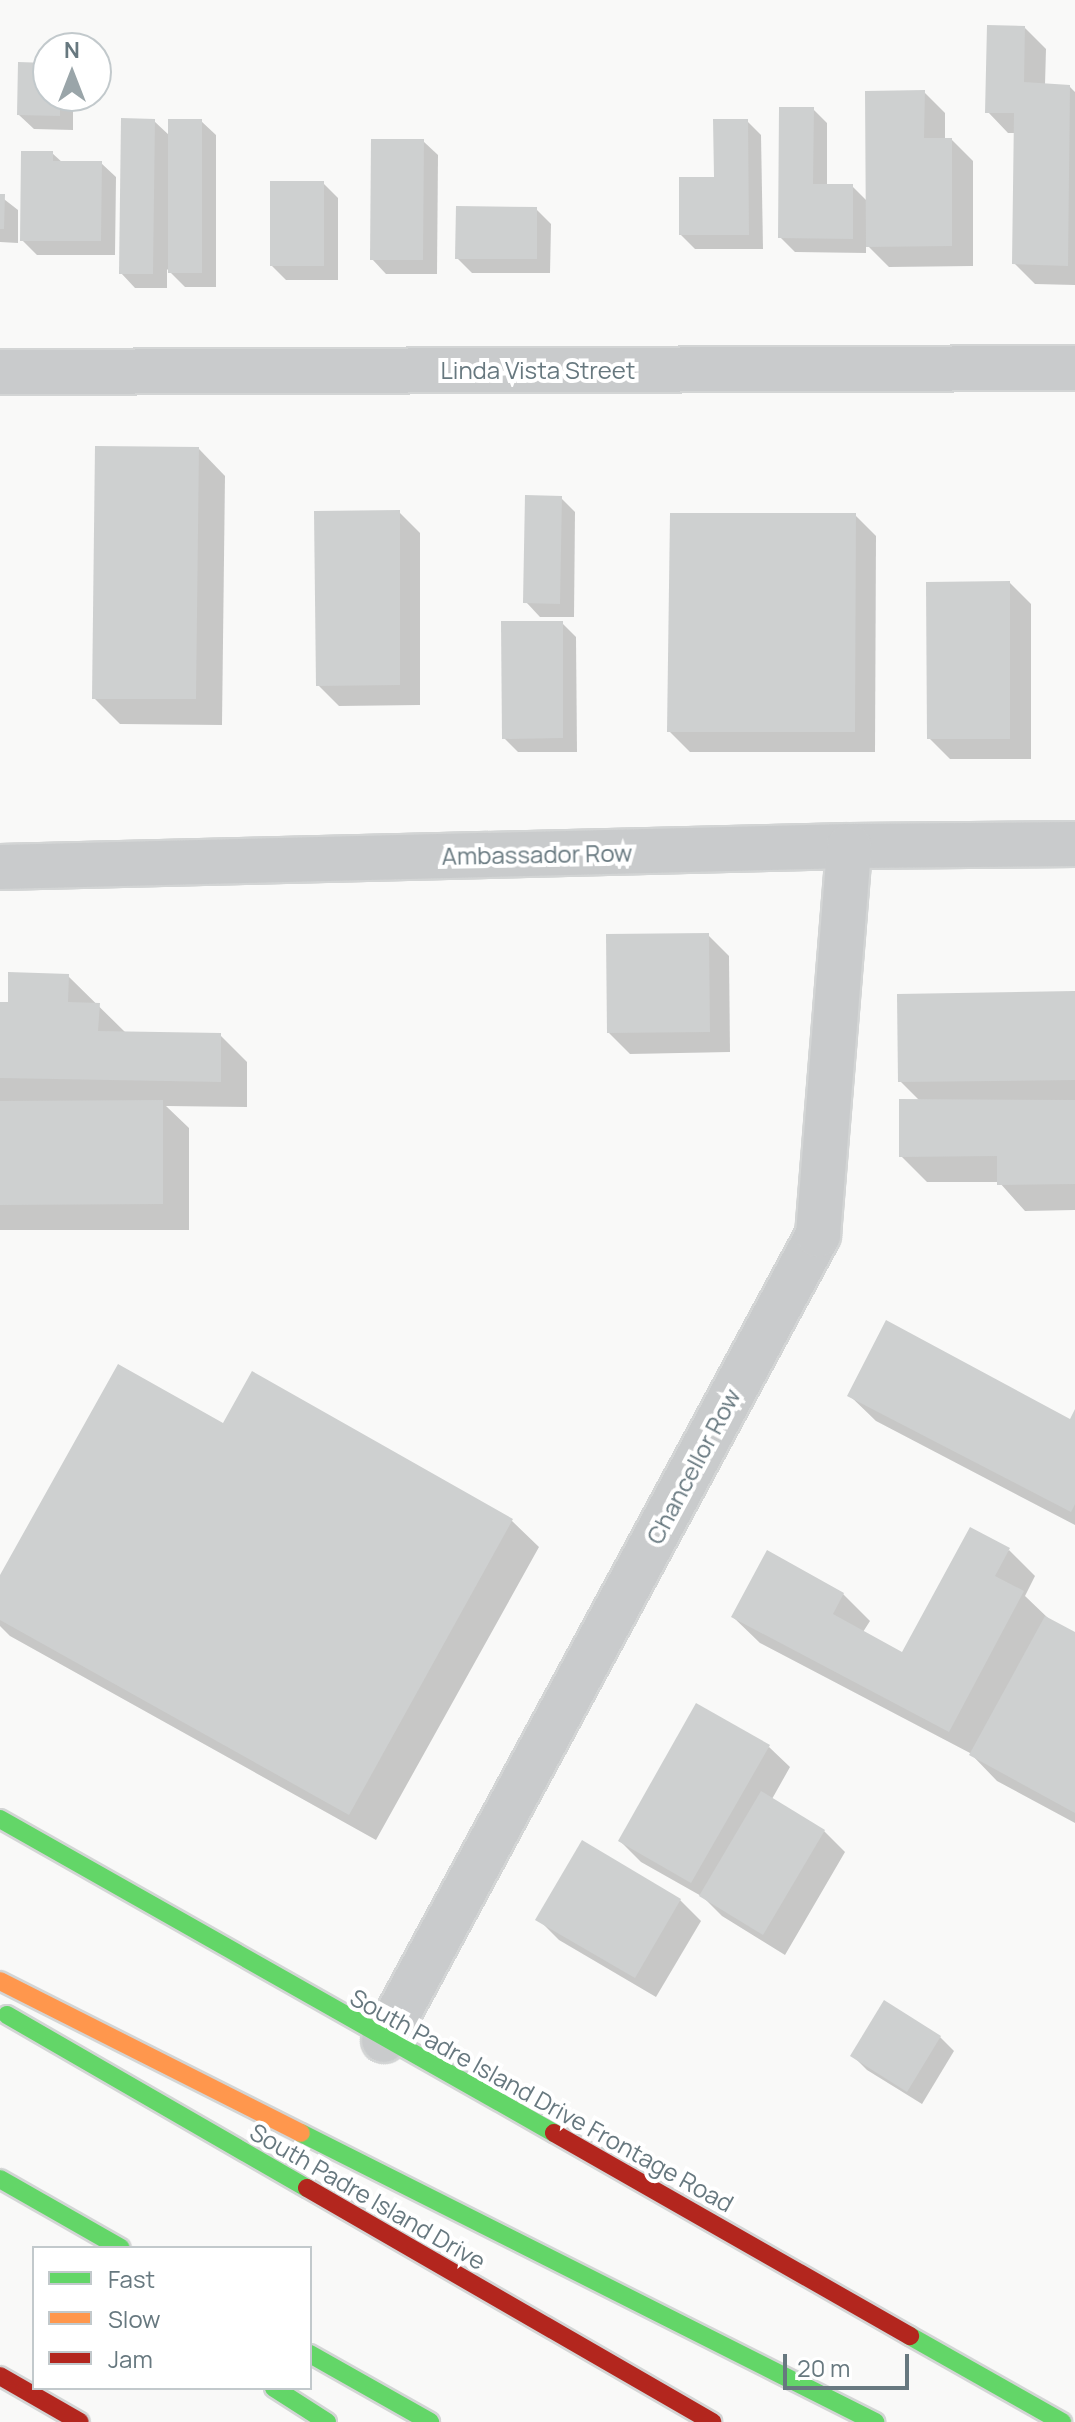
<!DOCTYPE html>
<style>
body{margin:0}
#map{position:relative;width:1075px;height:2422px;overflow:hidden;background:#f9f9f8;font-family:Manrope,sans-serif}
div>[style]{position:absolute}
.shadow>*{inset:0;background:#0003}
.building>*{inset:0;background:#ced0d0}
.roads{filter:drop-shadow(2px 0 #d3d5d5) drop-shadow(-2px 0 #d3d5d5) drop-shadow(0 2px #d3d5d5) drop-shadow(0 -2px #d3d5d5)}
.street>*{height:44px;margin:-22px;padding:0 22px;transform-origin:22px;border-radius:22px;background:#c9cbcc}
.fast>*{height:18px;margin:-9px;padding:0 9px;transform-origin:9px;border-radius:9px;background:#63d668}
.slow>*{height:18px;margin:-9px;padding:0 9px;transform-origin:9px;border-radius:9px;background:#ff974d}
.jam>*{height:18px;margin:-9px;padding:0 9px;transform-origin:9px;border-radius:9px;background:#b3261e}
span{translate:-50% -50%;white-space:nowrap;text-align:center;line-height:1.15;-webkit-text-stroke:8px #fff;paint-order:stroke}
.street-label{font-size:24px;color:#67787f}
.legend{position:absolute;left:32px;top:2246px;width:280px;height:144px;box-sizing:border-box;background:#fff;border:2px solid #c2c9cc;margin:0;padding:10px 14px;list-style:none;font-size:24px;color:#67787f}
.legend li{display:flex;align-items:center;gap:16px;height:40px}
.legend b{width:40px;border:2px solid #c2c9cc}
.north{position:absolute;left:32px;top:32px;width:80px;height:80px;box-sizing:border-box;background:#fff;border:2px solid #c2c9cc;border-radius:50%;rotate:0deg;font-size:22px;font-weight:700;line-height:32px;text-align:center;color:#67787f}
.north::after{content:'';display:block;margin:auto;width:28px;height:36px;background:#9aa5a9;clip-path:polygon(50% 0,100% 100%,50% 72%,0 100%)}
.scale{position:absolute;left:783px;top:2354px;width:126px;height:36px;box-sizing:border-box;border:4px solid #67787f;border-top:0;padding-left:10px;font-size:24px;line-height:28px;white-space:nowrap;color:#67787f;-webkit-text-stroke:6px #fff;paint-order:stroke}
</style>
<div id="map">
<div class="shadow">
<i style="clip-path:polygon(1025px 28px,1046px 49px,1045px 85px,1070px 87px,1075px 92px,1075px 285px,1035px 284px,1014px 263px,1015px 133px,1008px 133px,988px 112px)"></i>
<i style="clip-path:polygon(48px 65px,48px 96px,73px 96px,73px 130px,34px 129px,19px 115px)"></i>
<i style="clip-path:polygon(924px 92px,945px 113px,945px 140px,952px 140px,973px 161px,973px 266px,889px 267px,866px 244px,866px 253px,795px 252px,780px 237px,813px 109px,827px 123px,827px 186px,852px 186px,868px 202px)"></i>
<i style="clip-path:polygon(154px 121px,170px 136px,201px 121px,216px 135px,216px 287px,185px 287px,167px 269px,167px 288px,135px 288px,121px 273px)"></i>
<i style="clip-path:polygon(747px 121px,761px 135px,763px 249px,695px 249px,681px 235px)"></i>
<i style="clip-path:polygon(423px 141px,438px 155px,437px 274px,386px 274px,372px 259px)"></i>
<i style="clip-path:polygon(52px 153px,63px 163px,101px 163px,116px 177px,115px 255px,37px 255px,22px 240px)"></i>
<i style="clip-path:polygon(323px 183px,338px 198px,338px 280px,286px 280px,272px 266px)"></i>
<i style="clip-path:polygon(0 196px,18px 210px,18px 243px,0 242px)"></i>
<i style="clip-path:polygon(536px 209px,551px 224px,550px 273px,472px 273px,457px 258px)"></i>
<i style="clip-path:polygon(199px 449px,225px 476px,222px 725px,120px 724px,94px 698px)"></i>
<i style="clip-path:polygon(561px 498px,575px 512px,574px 617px,540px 617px,526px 602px)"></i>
<i style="clip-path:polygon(399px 512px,420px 533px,420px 705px,339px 706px,318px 685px)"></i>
<i style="clip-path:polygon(855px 515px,876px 536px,875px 752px,690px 752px,669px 731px)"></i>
<i style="clip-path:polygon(1010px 583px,1031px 604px,1031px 759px,950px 759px,929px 738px)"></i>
<i style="clip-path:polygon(562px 623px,576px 637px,577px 752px,518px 752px,504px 738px)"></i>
<i style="clip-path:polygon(708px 935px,729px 956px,730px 1052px,630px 1054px,609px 1033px)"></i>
<i style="clip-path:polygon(68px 976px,125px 1032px,220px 1035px,247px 1062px,247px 1107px,166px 1106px,189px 1128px,189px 1230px,0 1230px,0 1004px,10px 1004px)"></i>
<i style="clip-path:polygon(1075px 993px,1075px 1210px,1025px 1211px,999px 1182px,927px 1182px,901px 1156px,920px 1101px,900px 1081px)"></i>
<i style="clip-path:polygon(253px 1374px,512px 1521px,539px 1547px,376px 1840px,10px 1636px,0 1626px,0 1579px,224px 1426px)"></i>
<i style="clip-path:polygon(849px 1395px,1071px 1422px,1075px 1414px,1075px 1525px,876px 1421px)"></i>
<i style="clip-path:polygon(1009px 1550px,1035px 1576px,1025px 1596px,1049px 1619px,1075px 1634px,1075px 1823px,997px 1781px,970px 1753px,760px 1643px,733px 1617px,843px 1594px,870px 1621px,863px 1632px,903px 1654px)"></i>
<i style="clip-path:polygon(769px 1747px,790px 1767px,772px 1799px,824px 1831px,845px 1852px,785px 1955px,722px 1916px,703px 1897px,641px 1862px,620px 1841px)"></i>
<i style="clip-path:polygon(680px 1900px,701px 1921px,656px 1997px,559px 1940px,538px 1919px)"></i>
<i style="clip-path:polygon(940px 2037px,954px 2051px,922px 2104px,867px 2070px,853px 2056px)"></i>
</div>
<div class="building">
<i style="clip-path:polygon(987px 25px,1025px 26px,1024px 82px,1070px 85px,1068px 266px,1012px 264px,1014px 113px,985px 113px)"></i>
<i style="clip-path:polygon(18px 62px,48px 63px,48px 96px,60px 96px,60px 116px,17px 115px)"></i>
<i style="clip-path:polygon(925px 90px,924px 138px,952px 138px,952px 246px,866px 247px,865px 91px)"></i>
<i style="clip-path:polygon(779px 107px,814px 107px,813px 184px,853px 184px,853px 239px,778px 238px)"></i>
<i style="clip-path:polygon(121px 118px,155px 119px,153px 274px,119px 274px)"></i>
<i style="clip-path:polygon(168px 119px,202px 119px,202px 273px,168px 273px)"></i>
<i style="clip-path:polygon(713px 119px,748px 119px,749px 235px,679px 235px,679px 177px,714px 177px)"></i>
<i style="clip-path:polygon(371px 139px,424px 139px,423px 260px,370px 260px)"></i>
<i style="clip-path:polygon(21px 151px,53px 151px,53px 161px,102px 161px,101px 241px,20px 241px)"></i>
<i style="clip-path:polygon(270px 181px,324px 181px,324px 266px,270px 266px)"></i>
<i style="clip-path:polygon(0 194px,5px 194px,4px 229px,0 229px)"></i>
<i style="clip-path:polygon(456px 206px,537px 207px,537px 259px,455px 259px)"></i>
<i style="clip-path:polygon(95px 446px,199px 447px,196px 699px,92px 699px)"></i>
<i style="clip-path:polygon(525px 495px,562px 496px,560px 604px,523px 603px)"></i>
<i style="clip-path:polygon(400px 510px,400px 685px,316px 686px,314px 511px)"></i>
<i style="clip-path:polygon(670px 513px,856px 513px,855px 732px,667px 732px)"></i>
<i style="clip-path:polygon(1010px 581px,1010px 739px,927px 739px,926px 582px)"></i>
<i style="clip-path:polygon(501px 621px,563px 621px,563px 738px,502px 739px)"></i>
<i style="clip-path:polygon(709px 933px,710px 1032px,607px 1033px,606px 934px)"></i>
<i style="clip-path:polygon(8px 972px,69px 974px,68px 1002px,100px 1003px,98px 1031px,221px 1033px,221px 1082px,0 1078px,0 1002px,8px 1002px)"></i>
<i style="clip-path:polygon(1075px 991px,1075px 1080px,898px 1082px,897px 994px)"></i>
<i style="clip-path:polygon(899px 1099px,1075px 1100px,1075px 1184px,997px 1185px,997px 1156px,899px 1157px)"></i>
<i style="clip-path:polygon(163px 1100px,163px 1204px,0 1205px,0 1101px)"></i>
<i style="clip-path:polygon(886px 1320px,1070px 1419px,1075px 1409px,1075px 1504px,1071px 1512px,847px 1396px)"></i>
<i style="clip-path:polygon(118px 1364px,223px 1423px,252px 1371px,513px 1519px,349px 1815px,0 1620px,0 1575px)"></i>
<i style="clip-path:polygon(970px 1527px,1010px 1548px,995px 1576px,1024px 1591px,949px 1732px,731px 1617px,767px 1550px,844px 1593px,833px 1614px,902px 1652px)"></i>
<i style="clip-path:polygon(1045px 1616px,1075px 1632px,1075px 1813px,969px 1755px)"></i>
<i style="clip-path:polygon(696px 1703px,770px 1745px,691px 1883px,618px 1841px)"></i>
<i style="clip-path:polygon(761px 1791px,825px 1830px,763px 1935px,699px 1896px)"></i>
<i style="clip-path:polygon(582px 1840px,681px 1899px,635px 1978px,535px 1920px)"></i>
<i style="clip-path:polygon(884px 2000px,941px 2036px,907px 2092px,850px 2056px)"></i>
</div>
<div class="roads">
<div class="street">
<i style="left:0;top:372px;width:1075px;rotate:-0.21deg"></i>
<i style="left:0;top:867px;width:849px;rotate:-1.42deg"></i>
<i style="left:849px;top:846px;width:226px;rotate:-0.5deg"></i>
<i style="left:384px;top:2040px;width:915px;rotate:-61.67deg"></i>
<i style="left:818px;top:1235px;width:390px;rotate:-85.4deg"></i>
</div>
<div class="fast">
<i style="left:0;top:1819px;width:637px;rotate:29.54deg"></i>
<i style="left:7px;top:2015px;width:346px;rotate:30deg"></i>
<i style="left:301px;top:2133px;width:643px;rotate:26.72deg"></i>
<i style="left:0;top:2179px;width:139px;rotate:29.7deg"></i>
<i style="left:910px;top:2336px;width:175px;rotate:29.5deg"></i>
<i style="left:310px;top:2354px;width:138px;rotate:29.5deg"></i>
<i style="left:274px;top:2388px;width:63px;rotate:32.7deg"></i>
</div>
<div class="slow">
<i style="left:0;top:1981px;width:337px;rotate:26.8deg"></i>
</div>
<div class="jam">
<i style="left:554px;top:2133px;width:410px;rotate:29.7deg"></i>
<i style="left:307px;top:2188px;width:468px;rotate:30deg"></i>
<i style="left:0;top:2376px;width:92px;rotate:29.9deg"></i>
</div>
</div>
<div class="street-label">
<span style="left:538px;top:370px">Linda Vista Street</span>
<span style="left:537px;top:854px;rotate:-1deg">Ambassador Row</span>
<span style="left:693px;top:1466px;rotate:-62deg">Chancellor Row</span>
<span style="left:542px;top:2100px;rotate:29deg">South Padre Island Drive Frontage Road</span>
<span style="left:368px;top:2196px;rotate:30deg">South Padre Island Drive</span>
</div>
<ul class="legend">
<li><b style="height:10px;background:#63d668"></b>Fast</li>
<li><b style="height:10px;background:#ff974d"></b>Slow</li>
<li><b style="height:10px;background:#b3261e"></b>Jam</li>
</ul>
<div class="north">N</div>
<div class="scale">20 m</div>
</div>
